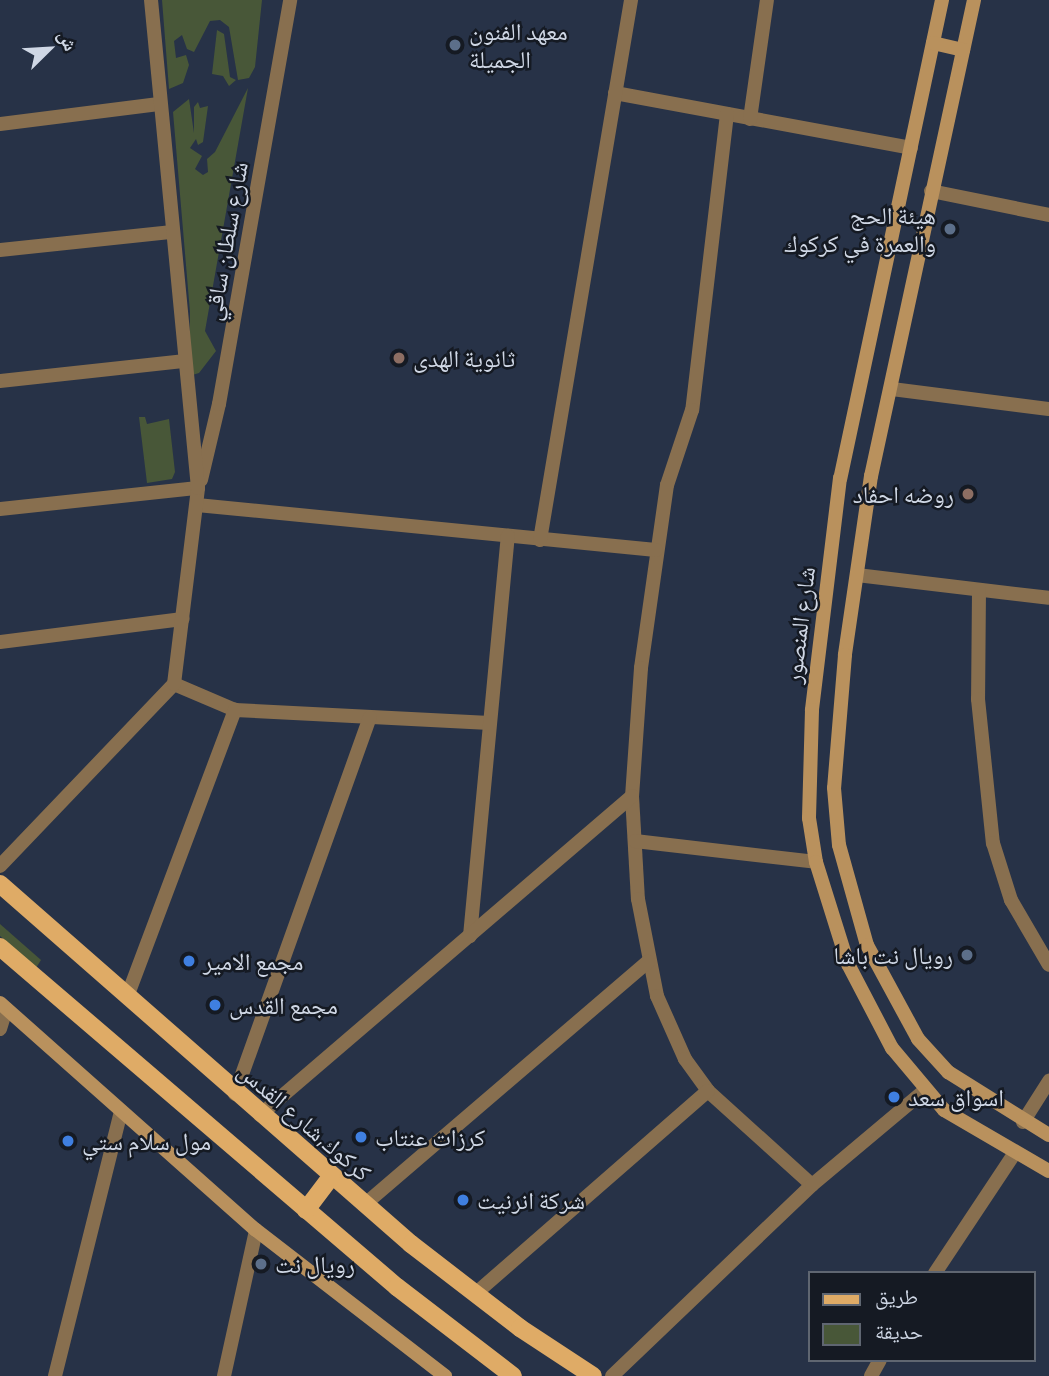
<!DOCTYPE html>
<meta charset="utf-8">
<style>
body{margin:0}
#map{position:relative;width:1049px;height:1376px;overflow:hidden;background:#273247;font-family:Barlow,"Noto Naskh Arabic",sans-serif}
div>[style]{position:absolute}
.green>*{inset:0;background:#485738}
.street>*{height:14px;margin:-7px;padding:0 7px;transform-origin:7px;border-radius:7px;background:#886f4f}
.secondary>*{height:14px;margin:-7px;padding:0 7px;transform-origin:7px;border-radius:7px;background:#b9915d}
.primary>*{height:18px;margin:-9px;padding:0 9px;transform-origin:9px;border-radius:9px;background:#dfab66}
.dots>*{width:19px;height:19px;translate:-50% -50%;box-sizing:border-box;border:4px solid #151a23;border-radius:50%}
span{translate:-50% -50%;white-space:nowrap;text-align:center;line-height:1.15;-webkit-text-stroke:5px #151a23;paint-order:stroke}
.poi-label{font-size:24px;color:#cfd7e5}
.left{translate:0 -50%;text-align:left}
.right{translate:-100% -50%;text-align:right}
.street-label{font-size:24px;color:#cfd7e5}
.legend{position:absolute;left:808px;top:1271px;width:228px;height:91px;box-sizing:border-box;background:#151a23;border:2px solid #5f6671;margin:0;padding:9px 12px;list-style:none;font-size:21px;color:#cfd7e5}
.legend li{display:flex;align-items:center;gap:14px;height:35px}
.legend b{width:35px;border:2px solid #5f6671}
.north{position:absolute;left:14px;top:14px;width:70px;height:70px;-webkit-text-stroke:5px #151a23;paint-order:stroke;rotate:66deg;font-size:19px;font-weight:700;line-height:28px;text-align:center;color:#cfd7e5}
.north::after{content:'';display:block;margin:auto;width:24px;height:32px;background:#cfd7e5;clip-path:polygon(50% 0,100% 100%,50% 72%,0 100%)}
</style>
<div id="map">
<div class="green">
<i style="clip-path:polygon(162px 0,262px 0,255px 67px,249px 78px,238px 80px,229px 27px,220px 20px,210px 21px,194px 52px,187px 49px,182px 35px,174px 41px,176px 58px,186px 55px,189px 65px,183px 83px,169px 89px)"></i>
<i style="clip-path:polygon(217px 30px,224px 34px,230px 77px,236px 80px,229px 86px,223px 76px,212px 74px)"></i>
<i style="clip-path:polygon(248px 88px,205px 331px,216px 351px,199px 373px,189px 376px,190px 312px,173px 112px,189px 99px,194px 133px,194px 107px,198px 102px,200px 108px,208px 106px,203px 142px,198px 145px,196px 139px,190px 148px,202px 156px,195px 169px,203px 175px,208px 172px,207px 159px,215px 152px)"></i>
<i style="clip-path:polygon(139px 417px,145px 417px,147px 424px,169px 419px,175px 472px,172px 479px,147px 483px)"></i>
<i style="clip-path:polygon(0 924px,41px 960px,36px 968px,0 936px)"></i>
</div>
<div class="street">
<i style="left:615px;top:93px;width:301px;rotate:10.5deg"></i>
<i style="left:727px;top:114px;width:298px;rotate:96.7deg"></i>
<i style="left:692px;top:410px;width:79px;rotate:108.4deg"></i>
<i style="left:667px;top:485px;width:185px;rotate:98.1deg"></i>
<i style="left:641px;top:668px;width:128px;rotate:94deg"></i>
<i style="left:632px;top:796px;width:103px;rotate:86.7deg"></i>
<i style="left:638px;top:899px;width:99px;rotate:78.9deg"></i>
<i style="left:657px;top:996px;width:69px;rotate:66deg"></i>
<i style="left:685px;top:1059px;width:39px;rotate:54deg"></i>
<i style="left:708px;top:1091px;width:140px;rotate:42.1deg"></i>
<i style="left:750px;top:119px;width:120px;rotate:-81.9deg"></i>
<i style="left:0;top:124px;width:160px;rotate:-7.2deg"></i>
<i style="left:931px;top:191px;width:120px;rotate:11.5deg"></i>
<i style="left:0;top:250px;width:171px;rotate:-6deg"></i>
<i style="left:0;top:381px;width:184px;rotate:-6.2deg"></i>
<i style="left:892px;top:389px;width:158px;rotate:7.3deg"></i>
<i style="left:201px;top:480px;width:78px;rotate:-76.7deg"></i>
<i style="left:219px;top:404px;width:410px;rotate:-80deg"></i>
<i style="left:197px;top:505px;width:461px;rotate:5.6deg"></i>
<i style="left:0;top:509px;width:199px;rotate:-6.1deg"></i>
<i style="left:540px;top:540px;width:548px;rotate:-80.43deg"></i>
<i style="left:857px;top:575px;width:193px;rotate:6.8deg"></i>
<i style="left:979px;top:590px;width:109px;rotate:90.5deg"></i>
<i style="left:978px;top:699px;width:145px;rotate:84.1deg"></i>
<i style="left:993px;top:843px;width:60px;rotate:72.5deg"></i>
<i style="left:1011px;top:900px;width:75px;rotate:59.7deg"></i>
<i style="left:0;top:642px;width:184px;rotate:-7.2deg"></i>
<i style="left:174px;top:684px;width:66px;rotate:23.1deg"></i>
<i style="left:235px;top:710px;width:255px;rotate:2.9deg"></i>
<i style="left:635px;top:841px;width:182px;rotate:6.6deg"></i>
<i style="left:0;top:866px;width:252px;rotate:-46.3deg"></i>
<i style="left:174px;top:684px;width:197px;rotate:-83deg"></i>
<i style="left:198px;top:488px;width:490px;rotate:-95.5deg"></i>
<i style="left:470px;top:936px;width:402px;rotate:-84.6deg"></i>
<i style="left:127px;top:997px;width:307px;rotate:-69.4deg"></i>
<i style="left:0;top:1029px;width:21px;rotate:-73deg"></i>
<i style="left:235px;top:1094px;width:400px;rotate:-70.3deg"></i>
<i style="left:260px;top:1115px;width:490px;rotate:-40.6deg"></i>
<i style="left:1023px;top:1122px;width:49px;rotate:-57.6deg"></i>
<i style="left:364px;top:1205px;width:374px;rotate:-40.6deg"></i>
<i style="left:935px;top:1273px;width:143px;rotate:-56.4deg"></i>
<i style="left:475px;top:1294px;width:309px;rotate:-41.1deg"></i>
<i style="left:55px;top:1376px;width:273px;rotate:-76deg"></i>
<i style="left:224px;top:1376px;width:149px;rotate:-77.6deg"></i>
<i style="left:612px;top:1376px;width:277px;rotate:-43.7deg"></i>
<i style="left:812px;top:1185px;width:146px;rotate:-40deg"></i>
<i style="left:871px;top:1376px;width:18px;rotate:-61deg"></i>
</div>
<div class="secondary">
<i style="left:942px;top:0;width:489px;rotate:102deg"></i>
<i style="left:840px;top:478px;width:234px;rotate:96.9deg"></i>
<i style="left:812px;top:710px;width:108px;rotate:91.6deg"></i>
<i style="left:809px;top:818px;width:45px;rotate:81deg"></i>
<i style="left:816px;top:862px;width:107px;rotate:72.6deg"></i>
<i style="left:848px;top:964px;width:95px;rotate:62.4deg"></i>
<i style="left:892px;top:1048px;width:81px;rotate:50deg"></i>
<i style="left:944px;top:1110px;width:121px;rotate:30.2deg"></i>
<i style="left:974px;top:0;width:487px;rotate:102.2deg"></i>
<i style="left:871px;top:476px;width:181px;rotate:98.3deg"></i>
<i style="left:845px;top:655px;width:133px;rotate:94.7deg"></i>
<i style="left:834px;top:788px;width:57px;rotate:85deg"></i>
<i style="left:839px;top:845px;width:104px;rotate:74.4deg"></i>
<i style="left:867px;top:945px;width:107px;rotate:61.5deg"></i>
<i style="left:918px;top:1039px;width:45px;rotate:47.7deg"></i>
<i style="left:948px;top:1072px;width:119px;rotate:32deg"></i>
<i style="left:933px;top:43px;width:31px;rotate:13deg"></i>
<i style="left:0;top:1003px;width:342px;rotate:41.6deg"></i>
<i style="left:256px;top:1230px;width:239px;rotate:37.7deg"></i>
</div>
<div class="primary">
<i style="left:0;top:884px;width:546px;rotate:41.22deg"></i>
<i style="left:411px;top:1244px;width:138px;rotate:37.6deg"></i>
<i style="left:520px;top:1328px;width:87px;rotate:33.3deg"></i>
<i style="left:0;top:947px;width:523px;rotate:40.58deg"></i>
<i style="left:397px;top:1287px;width:146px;rotate:37.5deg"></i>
<i style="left:306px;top:1210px;width:41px;rotate:-52.9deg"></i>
</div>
<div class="dots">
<i style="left:455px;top:45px;background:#5c6f8a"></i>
<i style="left:950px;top:229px;background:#5c6f8a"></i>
<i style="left:399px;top:358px;background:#8d6e63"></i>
<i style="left:968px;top:494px;background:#8d6e63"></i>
<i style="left:967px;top:955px;background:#5c6f8a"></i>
<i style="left:189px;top:961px;background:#3f7fe0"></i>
<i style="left:215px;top:1005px;background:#3f7fe0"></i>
<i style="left:894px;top:1097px;background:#3f7fe0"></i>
<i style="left:361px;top:1137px;background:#3f7fe0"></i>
<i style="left:68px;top:1141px;background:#3f7fe0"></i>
<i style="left:463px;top:1200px;background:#3f7fe0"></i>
<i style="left:261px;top:1264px;background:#5c6f8a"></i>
</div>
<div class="poi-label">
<span class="left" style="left:469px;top:45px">معهد الفنون<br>الجميلة</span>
<span class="right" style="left:936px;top:229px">هيئة الحج<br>والعمرة في كركوك</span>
<span class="left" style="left:413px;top:358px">ثانوية الهدى</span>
<span class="right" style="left:954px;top:494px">روضه احفاد</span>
<span class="right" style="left:953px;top:955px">رويال نت باشا</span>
<span class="left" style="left:203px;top:961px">مجمع الامير</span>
<span class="left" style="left:229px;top:1005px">مجمع القدس</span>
<span class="left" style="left:908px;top:1097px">اسواق سعد</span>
<span class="left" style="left:375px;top:1137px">كرزات عنتاب</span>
<span class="left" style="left:82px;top:1141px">مول سلام ستي</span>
<span class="left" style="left:477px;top:1200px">شركة انرنيت</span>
<span class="left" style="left:275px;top:1264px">رويال نت</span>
</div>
<div class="street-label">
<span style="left:225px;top:241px;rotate:-80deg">شارع سلطان ساقي</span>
<span style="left:799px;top:625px;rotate:-83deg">شارع المنصور</span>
<span style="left:305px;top:1121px;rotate:41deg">كركوك,شارع القدس</span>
</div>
<ul class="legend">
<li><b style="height:9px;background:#dfab66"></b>طريق</li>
<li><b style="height:19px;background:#485738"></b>حديقة</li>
</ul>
<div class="north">ش</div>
</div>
